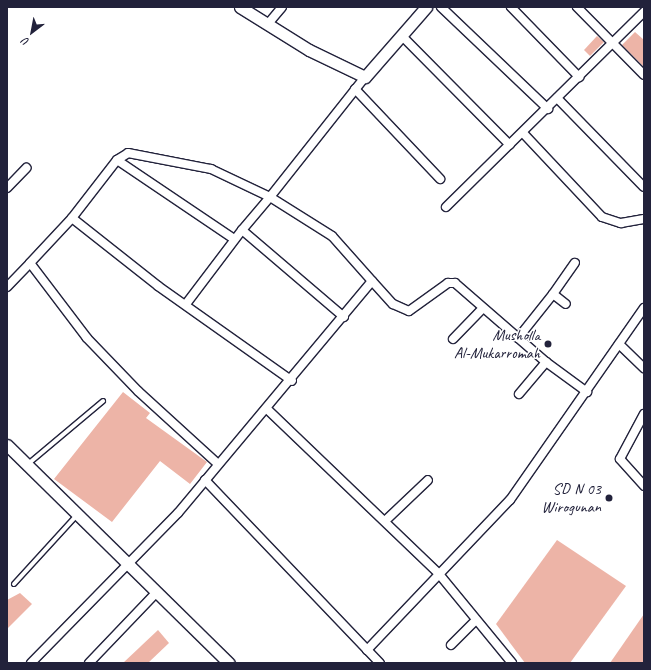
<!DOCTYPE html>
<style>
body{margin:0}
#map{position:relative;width:651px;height:670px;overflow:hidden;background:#fff;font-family:Caveat,sans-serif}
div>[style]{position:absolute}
.building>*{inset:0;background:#edb4a7}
.roads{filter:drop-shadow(1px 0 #22223b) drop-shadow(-1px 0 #22223b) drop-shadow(0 1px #22223b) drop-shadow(0 -1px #22223b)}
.lane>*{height:4px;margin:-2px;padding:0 2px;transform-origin:2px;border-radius:2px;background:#fff}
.street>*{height:8px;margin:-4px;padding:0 4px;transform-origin:4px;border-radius:4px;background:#fff}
.secondary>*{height:11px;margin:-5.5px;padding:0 5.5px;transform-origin:5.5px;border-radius:5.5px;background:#fff}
.dots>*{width:11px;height:11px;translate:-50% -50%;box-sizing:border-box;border:2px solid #fff;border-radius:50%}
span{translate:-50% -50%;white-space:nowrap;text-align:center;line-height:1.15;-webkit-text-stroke:3px #fff;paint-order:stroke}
.poi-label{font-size:16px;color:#22223b}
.right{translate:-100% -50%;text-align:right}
.frame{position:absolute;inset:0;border:8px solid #22223b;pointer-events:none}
.north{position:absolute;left:12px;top:12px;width:40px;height:40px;-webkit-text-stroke:3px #fff;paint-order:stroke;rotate:212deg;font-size:11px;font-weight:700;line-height:16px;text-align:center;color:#22223b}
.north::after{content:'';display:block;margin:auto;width:14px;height:18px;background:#22223b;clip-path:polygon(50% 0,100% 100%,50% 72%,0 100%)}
</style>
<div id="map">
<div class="building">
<i style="clip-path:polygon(635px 32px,644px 40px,644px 67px,622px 45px)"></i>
<i style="clip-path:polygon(597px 36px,604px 42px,590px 56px,584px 50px)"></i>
<i style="clip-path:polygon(123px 392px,150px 413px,146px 418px,207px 462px,190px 484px,160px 461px,112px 522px,54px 479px)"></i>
<i style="clip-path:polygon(557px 540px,626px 586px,570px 663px,525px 663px,496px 624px)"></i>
<i style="clip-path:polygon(20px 593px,32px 604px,7px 629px,7px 600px)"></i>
<i style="clip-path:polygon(644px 614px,644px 663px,610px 663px)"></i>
<i style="clip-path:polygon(158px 630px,169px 643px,148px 663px,123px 663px)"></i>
</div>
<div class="roads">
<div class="lane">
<i style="left:28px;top:464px;width:98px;rotate:-40deg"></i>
<i style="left:14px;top:584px;width:93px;rotate:-47.6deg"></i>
</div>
<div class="street">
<i style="left:441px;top:7px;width:148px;rotate:43.6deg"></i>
<i style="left:511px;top:7px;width:98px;rotate:45.8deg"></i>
<i style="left:577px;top:7px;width:95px;rotate:45.4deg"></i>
<i style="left:267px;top:25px;width:23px;rotate:-50deg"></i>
<i style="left:402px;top:36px;width:153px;rotate:45.3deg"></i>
<i style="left:355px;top:89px;width:124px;rotate:46.6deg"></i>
<i style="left:557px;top:98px;width:124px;rotate:45.7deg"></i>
<i style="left:523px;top:133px;width:115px;rotate:46.8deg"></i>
<i style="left:602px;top:217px;width:20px;rotate:18deg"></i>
<i style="left:621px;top:223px;width:23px;rotate:-10deg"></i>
<i style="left:117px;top:160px;width:141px;rotate:34deg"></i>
<i style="left:7px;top:188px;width:28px;rotate:-46deg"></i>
<i style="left:446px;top:207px;width:278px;rotate:-44.6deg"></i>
<i style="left:72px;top:218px;width:110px;rotate:38.3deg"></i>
<i style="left:158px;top:286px;width:164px;rotate:35.3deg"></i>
<i style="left:372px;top:281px;width:31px;rotate:48deg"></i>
<i style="left:393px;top:304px;width:17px;rotate:24deg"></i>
<i style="left:409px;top:311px;width:48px;rotate:-35.7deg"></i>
<i style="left:448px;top:283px;width:7px"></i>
<i style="left:455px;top:283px;width:121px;rotate:41deg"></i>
<i style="left:546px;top:362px;width:51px;rotate:36.2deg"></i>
<i style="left:7px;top:287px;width:33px;rotate:-46deg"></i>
<i style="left:553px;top:294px;width:38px;rotate:-55deg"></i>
<i style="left:186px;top:304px;width:93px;rotate:-52.9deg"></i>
<i style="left:242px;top:230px;width:134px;rotate:40.5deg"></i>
<i style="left:518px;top:338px;width:56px;rotate:-51.5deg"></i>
<i style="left:553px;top:294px;width:16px;rotate:38deg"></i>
<i style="left:453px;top:339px;width:43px;rotate:-45.9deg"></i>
<i style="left:619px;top:344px;width:35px;rotate:44deg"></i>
<i style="left:519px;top:394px;width:42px;rotate:-49.8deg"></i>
<i style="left:267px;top:409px;width:238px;rotate:43.8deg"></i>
<i style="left:439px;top:574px;width:115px;rotate:50.6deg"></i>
<i style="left:644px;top:414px;width:51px;rotate:118.1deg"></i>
<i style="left:620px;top:459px;width:36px;rotate:48deg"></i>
<i style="left:218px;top:464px;width:108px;rotate:-137.6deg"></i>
<i style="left:138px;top:391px;width:74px;rotate:-133.9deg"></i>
<i style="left:87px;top:338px;width:94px;rotate:-127.2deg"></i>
<i style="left:30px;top:263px;width:62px;rotate:-47deg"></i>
<i style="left:72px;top:218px;width:73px;rotate:-52.2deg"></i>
<i style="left:117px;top:160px;width:13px;rotate:-32deg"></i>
<i style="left:128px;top:153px;width:85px;rotate:10.9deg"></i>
<i style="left:211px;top:169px;width:65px;rotate:25.4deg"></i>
<i style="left:270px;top:197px;width:43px;rotate:130.3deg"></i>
<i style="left:205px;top:480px;width:253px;rotate:46.3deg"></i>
<i style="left:385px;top:521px;width:59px;rotate:-43.6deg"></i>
<i style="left:451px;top:645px;width:35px;rotate:-45deg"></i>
<i style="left:367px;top:650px;width:207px;rotate:-46.4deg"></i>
<i style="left:510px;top:500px;width:234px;rotate:-55.1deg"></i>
<i style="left:31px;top:663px;width:210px;rotate:-45.6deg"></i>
<i style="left:178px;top:513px;width:302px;rotate:-50.1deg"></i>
<i style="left:372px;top:281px;width:60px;rotate:-131.6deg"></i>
<i style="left:332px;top:236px;width:73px;rotate:-147.8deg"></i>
<i style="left:270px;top:197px;width:153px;rotate:-51.6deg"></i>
<i style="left:89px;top:663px;width:97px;rotate:-46.3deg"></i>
</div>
<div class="secondary">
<i style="left:240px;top:7px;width:81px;rotate:31.9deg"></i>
<i style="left:309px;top:50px;width:62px;rotate:25.7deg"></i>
<i style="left:365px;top:77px;width:93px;rotate:-48.9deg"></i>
<i style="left:7px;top:445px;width:311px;rotate:44.5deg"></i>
</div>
</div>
<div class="dots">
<i style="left:548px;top:344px;background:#22223b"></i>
<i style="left:609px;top:498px;background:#22223b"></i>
</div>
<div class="poi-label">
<span class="right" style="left:540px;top:344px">Musholla<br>Al-Mukarromah</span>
<span class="right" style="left:601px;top:498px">SD N 03<br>Wirogunan</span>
</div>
<div class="frame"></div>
<div class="north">U</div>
</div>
